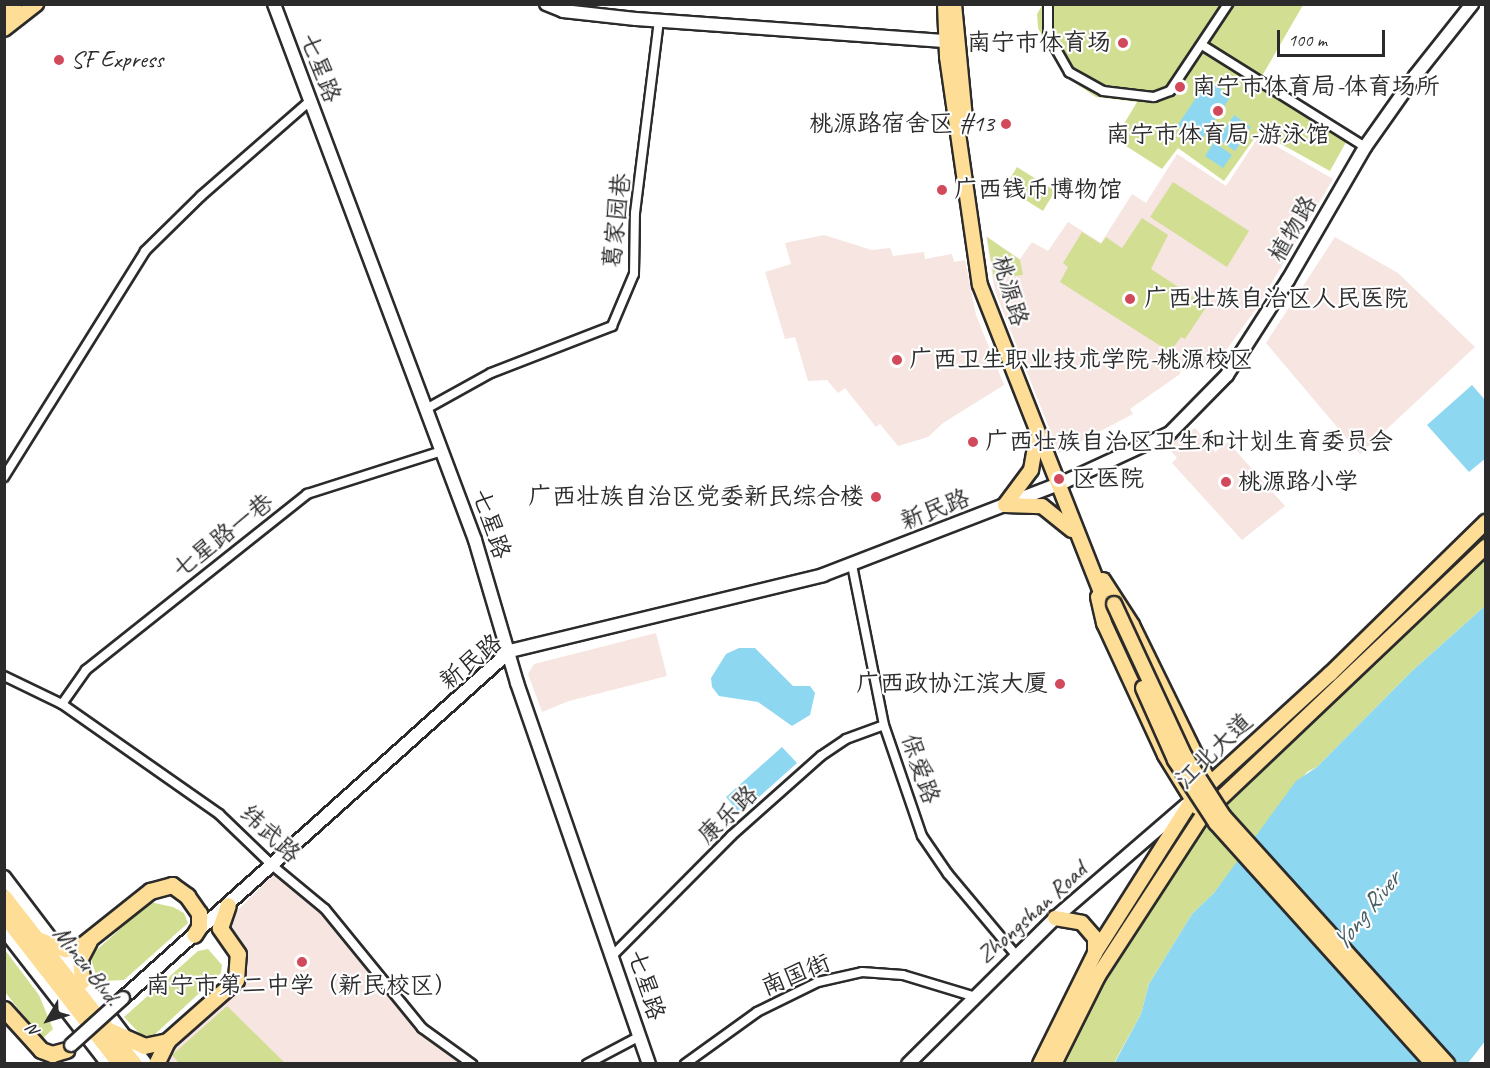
<!DOCTYPE html>
<meta charset="utf-8">
<style>
body{margin:0}
#map{position:relative;width:1490px;height:1068px;overflow:hidden;background:#fff;font-family:Caveat,"LXGW WenKai TC",sans-serif}
div>[style]{position:absolute}
.built>*{inset:0;background:#f6e5e0}
.green>*{inset:0;background:#d2df93}
.water>*{inset:0;background:#8ed7f0}
.roads{filter:drop-shadow(2px 0 #2b2b2b) drop-shadow(-2px 0 #2b2b2b) drop-shadow(0 2px #2b2b2b) drop-shadow(0 -2px #2b2b2b)}
.street>*{height:8px;margin:-4px;padding:0 4px;transform-origin:4px;border-radius:4px;background:#fff}
.secondary>*{height:12px;margin:-6px;padding:0 6px;transform-origin:6px;border-radius:6px;background:#fff}
.primary>*{height:14px;margin:-7px;padding:0 7px;transform-origin:7px;border-radius:7px;background:#fedd96}
.highway>*{height:15px;margin:-7.5px;padding:0 7.5px;transform-origin:7.5px;border-radius:7.5px;background:#fedd96}
.bridges{filter:drop-shadow(2px 0 #2b2b2b) drop-shadow(-2px 0 #2b2b2b) drop-shadow(0 2px #2b2b2b) drop-shadow(0 -2px #2b2b2b)}
.secondary-bridge>*{height:12px;margin:-6px;padding:0 6px;transform-origin:6px;border-radius:6px;background:#fff}
.primary-bridge>*{height:14px;margin:-7px;padding:0 7px;transform-origin:7px;border-radius:7px;background:#fedd96}
.dots>*{width:16px;height:16px;translate:-50% -50%;box-sizing:border-box;border:3px solid #fff;border-radius:50%}
span{translate:-50% -50%;white-space:nowrap;text-align:center;line-height:1.15;-webkit-text-stroke:4.5px #fff;paint-order:stroke}
.poi-label{font-size:24px;color:#2b2b2b}
.right{translate:-100% -50%;text-align:right}
.left{translate:0 -50%;text-align:left}
.street-label{font-size:24px;color:#2b2b2b}
.water-label{font-size:26px;color:#495f66;font-style:italic}
.frame{position:absolute;inset:0;border:6px solid #2b2b2b;pointer-events:none}
.north{position:absolute;left:18px;top:990px;width:60px;height:60px;-webkit-text-stroke:4px #fff;paint-order:stroke;rotate:232deg;font-size:16px;font-weight:700;line-height:24px;text-align:center;color:#2b2b2b}
.north::after{content:'';display:block;margin:auto;width:21px;height:27px;background:#2b2b2b;clip-path:polygon(50% 0,100% 100%,50% 72%,0 100%)}
.scale{position:absolute;left:1277px;top:30px;width:108px;height:27px;box-sizing:border-box;border:3px solid #2b2b2b;border-top:0;padding-left:8px;font-size:18px;line-height:21px;white-space:nowrap;color:#2b2b2b;-webkit-text-stroke:4px #fff;paint-order:stroke}
</style>
<div id="map">
<div class="built">
<i style="clip-path:polygon(1259px 136px,1333px 179px,1258px 306px,1212px 370px,1197px 364px,1181px 365px,1180px 374px,1130px 409px,1133px 414px,1059px 453px,995px 291px,986px 236px,1020px 259px,1032px 242px,1048px 251px,1068px 222px,1101px 243px,1132px 194px,1146px 203px,1177px 154px,1226px 186px)"></i>
<i style="clip-path:polygon(824px 235px,872px 250px,890px 248px,893px 256px,924px 252px,925px 259px,952px 254px,954px 262px,965px 260px,976px 315px,1004px 385px,943px 423px,928px 437px,898px 446px,880px 424px,876px 427px,845px 388px,838px 393px,827px 380px,808px 381px,795px 337px,785px 339px,765px 272px,791px 264px,785px 243px)"></i>
<i style="clip-path:polygon(1335px 237px,1398px 273px,1475px 347px,1360px 454px,1266px 343px)"></i>
<i style="clip-path:polygon(1195px 428px,1215px 452px,1228px 442px,1285px 506px,1242px 540px,1172px 463px,1177px 458px,1166px 445px)"></i>
<i style="clip-path:polygon(656px 633px,667px 676px,569px 701px,542px 712px,528px 674px,534px 664px)"></i>
<i style="clip-path:polygon(274px 874px,322px 914px,420px 1034px,460px 1063px,163px 1064px,167px 1048px,235px 989px,227px 925px,230px 918px)"></i>
</div>
<div class="green">
<i style="clip-path:polygon(1043px 4px,1303px 5px,1262px 76px,1350px 135px,1330px 171px,1259px 132px,1224px 181px,1178px 148px,1162px 169px,1115px 139px,1137px 102px,1096px 97px,1066px 77px,1038px 28px,1037px 14px)"></i>
<i style="clip-path:polygon(1017px 167px,1055px 191px,1043px 211px,1005px 187px)"></i>
<i style="clip-path:polygon(1173px 182px,1249px 231px,1227px 267px,1150px 217px)"></i>
<i style="clip-path:polygon(1142px 218px,1168px 235px,1151px 269px,1207px 306px,1185px 339px,1181px 337px,1170px 352px,1060px 282px,1068px 267px,1063px 263px,1082px 232px,1101px 244px,1106px 237px,1122px 248px)"></i>
<i style="clip-path:polygon(987px 237px,1020px 260px,1023px 275px,994px 278px)"></i>
<i style="clip-path:polygon(1485px 546px,1485px 606px,1412px 671px,1317px 767px,1307px 772px,1214px 893px,1192px 914px,1149px 984px,1141px 1014px,1114px 1063px,1054px 1064px,1098px 976px,1203px 815px)"></i>
<i style="clip-path:polygon(150px 902px,173px 907px,184px 913px,188px 923px,124px 980px,102px 981px,96px 975px,90px 956px)"></i>
<i style="clip-path:polygon(208px 949px,222px 965px,221px 973px,152px 1037px,141px 1035px,124px 1017px,198px 951px)"></i>
<i style="clip-path:polygon(5px 950px,39px 995px,53px 1029px,42px 1039px,5px 992px)"></i>
<i style="clip-path:polygon(227px 1006px,285px 1063px,179px 1063px,172px 1055px)"></i>
</div>
<div class="water">
<i style="clip-path:polygon(1208px 80px,1231px 96px,1200px 142px,1177px 126px)"></i>
<i style="clip-path:polygon(1234px 115px,1251px 127px,1235px 151px,1218px 139px)"></i>
<i style="clip-path:polygon(1214px 142px,1232px 155px,1223px 168px,1205px 156px)"></i>
<i style="clip-path:polygon(1472px 385px,1485px 400px,1486px 458px,1469px 472px,1427px 425px)"></i>
<i style="clip-path:polygon(1485px 606px,1486px 1040px,1468px 1063px,1114px 1064px,1141px 1014px,1149px 984px,1192px 914px,1214px 893px,1296px 781px,1317px 767px,1412px 671px)"></i>
<i style="clip-path:polygon(739px 648px,755px 648px,793px 686px,810px 686px,815px 693px,810px 715px,792px 726px,758px 702px,719px 696px,712px 687px,711px 678px,726px 654px)"></i>
<i style="clip-path:polygon(782px 747px,797px 763px,740px 814px,726px 797px)"></i>
</div>
<div class="roads">
<div class="street">
<i style="left:1048px;top:4px;width:31px;rotate:90deg"></i>
<i style="left:1048px;top:35px;width:43px;rotate:60.4deg"></i>
<i style="left:1069px;top:72px;width:39px;rotate:29deg"></i>
<i style="left:1103px;top:91px;width:51px;rotate:6.7deg"></i>
<i style="left:1154px;top:97px;width:17px;rotate:-21deg"></i>
<i style="left:1170px;top:91px;width:105px;rotate:-56.3deg"></i>
<i style="left:1202px;top:45px;width:192px;rotate:32deg"></i>
<i style="left:426px;top:409px;width:74px;rotate:-29deg"></i>
<i style="left:491px;top:373px;width:130px;rotate:-21.2deg"></i>
<i style="left:612px;top:326px;width:56px;rotate:-67.1deg"></i>
<i style="left:634px;top:274px;width:61px;rotate:-89.1deg"></i>
<i style="left:635px;top:213px;width:194px;rotate:-82.9deg"></i>
<i style="left:4px;top:477px;width:266px;rotate:-58deg"></i>
<i style="left:145px;top:251px;width:78px;rotate:-44.5deg"></i>
<i style="left:201px;top:196px;width:145px;rotate:-41.1deg"></i>
<i style="left:852px;top:565px;width:163px;rotate:78.7deg"></i>
<i style="left:884px;top:725px;width:117px;rotate:71.1deg"></i>
<i style="left:922px;top:836px;width:46px;rotate:55.6deg"></i>
<i style="left:948px;top:874px;width:106px;rotate:50deg"></i>
<i style="left:4px;top:676px;width:64px;rotate:25.8deg"></i>
<i style="left:62px;top:704px;width:192px;rotate:35deg"></i>
<i style="left:219px;top:814px;width:75px;rotate:43.9deg"></i>
<i style="left:273px;top:866px;width:67px;rotate:39.6deg"></i>
<i style="left:325px;top:909px;width:154px;rotate:50.8deg"></i>
<i style="left:422px;top:1028px;width:62px;rotate:35.8deg"></i>
<i style="left:62px;top:704px;width:42px;rotate:-54.8deg"></i>
<i style="left:86px;top:670px;width:283px;rotate:-38.5deg"></i>
<i style="left:307px;top:494px;width:142px;rotate:-17.7deg"></i>
<i style="left:614px;top:954px;width:166px;rotate:-45.2deg"></i>
<i style="left:731px;top:836px;width:120px;rotate:-41.6deg"></i>
<i style="left:821px;top:756px;width:30px;rotate:-34deg"></i>
<i style="left:846px;top:739px;width:40px;rotate:-20.2deg"></i>
<i style="left:587px;top:1064px;width:60px;rotate:-27.8deg"></i>
<i style="left:685px;top:1064px;width:89px;rotate:-35.8deg"></i>
<i style="left:757px;top:1012px;width:68px;rotate:-26.2deg"></i>
<i style="left:818px;top:982px;width:45px;rotate:-12.8deg"></i>
<i style="left:862px;top:972px;width:41px;rotate:4.2deg"></i>
<i style="left:903px;top:975px;width:72px;rotate:16.9deg"></i>
</div>
<div class="secondary">
<i style="left:274px;top:4px;width:572px;rotate:69.44deg"></i>
<i style="left:475px;top:540px;width:149px;rotate:73.6deg"></i>
<i style="left:517px;top:683px;width:403px;rotate:70.9deg"></i>
<i style="left:546px;top:4px;width:18px;rotate:22deg"></i>
<i style="left:563px;top:11px;width:73px;rotate:6.3deg"></i>
<i style="left:636px;top:19px;width:319px;rotate:4.1deg"></i>
<i style="left:4px;top:877px;width:235px;rotate:52.8deg"></i>
<i style="left:4px;top:930px;width:170px;rotate:52.2deg"></i>
<i style="left:123px;top:998px;width:520px;rotate:-41.88deg"></i>
<i style="left:510px;top:651px;width:322px;rotate:-13.6deg"></i>
<i style="left:823px;top:575px;width:258px;rotate:-21.1deg"></i>
<i style="left:1064px;top:482px;width:117px;rotate:-24.8deg"></i>
<i style="left:1170px;top:433px;width:81px;rotate:-45.5deg"></i>
<i style="left:1227px;top:375px;width:113px;rotate:-57.3deg"></i>
<i style="left:1288px;top:280px;width:154px;rotate:-59.9deg"></i>
<i style="left:1365px;top:147px;width:87px;rotate:-54.8deg"></i>
<i style="left:1415px;top:76px;width:92px;rotate:-51.6deg"></i>
<i style="left:908px;top:1064px;width:207px;rotate:-44.8deg"></i>
<i style="left:1055px;top:918px;width:173px;rotate:-40.8deg"></i>
</div>
<div class="primary">
<i style="left:945px;top:4px;width:53px;rotate:87.8deg"></i>
<i style="left:947px;top:57px;width:230px;rotate:81.8deg"></i>
<i style="left:980px;top:285px;width:346px;rotate:68.5deg"></i>
<i style="left:954px;top:4px;width:116px;rotate:84.5deg"></i>
<i style="left:4px;top:13px;width:14px;rotate:-39deg"></i>
<i style="left:4px;top:29px;width:41px;rotate:-38deg"></i>
<i style="left:1005px;top:505px;width:37px;rotate:2deg"></i>
<i style="left:1042px;top:506px;width:38px;rotate:39deg"></i>
<i style="left:1005px;top:505px;width:44px;rotate:-53.4deg"></i>
<i style="left:1031px;top:470px;width:29px;rotate:-80deg"></i>
<i style="left:1103px;top:580px;width:54px;rotate:57.2deg"></i>
<i style="left:1132px;top:625px;width:177px;rotate:63.9deg"></i>
<i style="left:1098px;top:597px;width:27px;rotate:77deg"></i>
<i style="left:1104px;top:623px;width:145px;rotate:65.2deg"></i>
<i style="left:1165px;top:755px;width:61px;rotate:58.4deg"></i>
<i style="left:1055px;top:918px;width:27px;rotate:10deg"></i>
<i style="left:1082px;top:923px;width:20px;rotate:49deg"></i>
<i style="left:1095px;top:938px;width:15px;rotate:90deg"></i>
<i style="left:1040px;top:1064px;width:124px;rotate:-63.6deg"></i>
<i style="left:1095px;top:953px;width:181px;rotate:-57.6deg"></i>
<i style="left:1192px;top:800px;width:187px;rotate:-42.4deg"></i>
<i style="left:1330px;top:674px;width:218px;rotate:-44.3deg"></i>
<i style="left:1054px;top:1064px;width:98px;rotate:-63.4deg"></i>
<i style="left:1098px;top:976px;width:192px;rotate:-56.9deg"></i>
<i style="left:1203px;top:815px;width:390px;rotate:-43.5deg"></i>
</div>
<div class="highway">
<i style="left:4px;top:897px;width:212px;rotate:52.1deg"></i>
<i style="left:4px;top:915px;width:189px;rotate:52.1deg"></i>
<i style="left:37px;top:939px;width:30px;rotate:20deg"></i>
<i style="left:65px;top:949px;width:17px;rotate:-13deg"></i>
<i style="left:82px;top:945px;width:87px;rotate:-38.5deg"></i>
<i style="left:150px;top:891px;width:23px;rotate:-15deg"></i>
<i style="left:172px;top:885px;width:19px;rotate:36deg"></i>
<i style="left:187px;top:896px;width:21px;rotate:55deg"></i>
<i style="left:199px;top:913px;width:14px;rotate:90deg"></i>
<i style="left:199px;top:927px;width:9px;rotate:122deg"></i>
<i style="left:82px;top:981px;width:23px;rotate:-95deg"></i>
<i style="left:80px;top:958px;width:19px;rotate:-62deg"></i>
<i style="left:4px;top:1009px;width:55px;rotate:47.9deg"></i>
<i style="left:41px;top:1050px;width:12px;rotate:20deg"></i>
<i style="left:52px;top:1054px;width:15px;rotate:-16deg"></i>
<i style="left:111px;top:1031px;width:36px;rotate:24deg"></i>
<i style="left:144px;top:1046px;width:24px;rotate:-12deg"></i>
<i style="left:156px;top:1064px;width:25px;rotate:-64deg"></i>
<i style="left:167px;top:1041px;width:92px;rotate:-41.5deg"></i>
<i style="left:236px;top:980px;width:26px;rotate:-86deg"></i>
<i style="left:238px;top:954px;width:32px;rotate:-125deg"></i>
<i style="left:220px;top:928px;width:24px;rotate:-71deg"></i>
</div>
</div>
<div class="bridges">
<div class="secondary-bridge">
<i style="left:71px;top:1045px;width:70px;rotate:-42.1deg"></i>
</div>
<div class="primary-bridge">
<i style="left:1114px;top:604px;width:166px;rotate:65.1deg"></i>
<i style="left:1184px;top:755px;width:74px;rotate:57.2deg"></i>
<i style="left:1224px;top:817px;width:333px;rotate:47.9deg"></i>
<i style="left:1143px;top:688px;width:79px;rotate:66deg"></i>
<i style="left:1175px;top:760px;width:75px;rotate:56.9deg"></i>
<i style="left:1216px;top:823px;width:324px;rotate:48deg"></i>
</div>
</div>
<div class="dots">
<i style="left:1123px;top:43px;background:#d1495b"></i>
<i style="left:59px;top:60px;background:#d1495b"></i>
<i style="left:1180px;top:87px;background:#d1495b"></i>
<i style="left:1218px;top:111px;background:#d1495b"></i>
<i style="left:1006px;top:124px;background:#d1495b"></i>
<i style="left:942px;top:190px;background:#d1495b"></i>
<i style="left:1130px;top:299px;background:#d1495b"></i>
<i style="left:897px;top:360px;background:#d1495b"></i>
<i style="left:973px;top:442px;background:#d1495b"></i>
<i style="left:1059px;top:479px;background:#d1495b"></i>
<i style="left:1226px;top:482px;background:#d1495b"></i>
<i style="left:876px;top:497px;background:#d1495b"></i>
<i style="left:1060px;top:684px;background:#d1495b"></i>
<i style="left:302px;top:962px;background:#d1495b"></i>
</div>
<div class="poi-label">
<span class="right" style="left:1111px;top:43px">南宁市体育场</span>
<span class="left" style="left:71px;top:60px">SF Express</span>
<span class="left" style="left:1192px;top:87px">南宁市体育局-体育场所</span>
<span class="right" style="left:994px;top:124px">桃源路宿舍区 #13</span>
<span style="left:1218px;top:135px">南宁市体育局-游泳馆</span>
<span class="left" style="left:954px;top:190px">广西钱币博物馆</span>
<span class="left" style="left:1144px;top:299px">广西壮族自治区人民医院</span>
<span class="left" style="left:909px;top:360px">广西卫生职业技术学院-桃源校区</span>
<span class="left" style="left:985px;top:442px">广西壮族自治区卫生和计划生育委员会</span>
<span class="left" style="left:1072px;top:479px">区医院</span>
<span class="left" style="left:1238px;top:482px">桃源路小学</span>
<span class="right" style="left:864px;top:497px">广西壮族自治区党委新民综合楼</span>
<span class="right" style="left:1048px;top:684px">广西政协江滨大厦</span>
<span style="left:302px;top:986px">南宁市第二中学（新民校区）</span>
</div>
<div class="street-label">
<span style="left:320px;top:68px;rotate:69deg">七星路</span>
<span style="left:617px;top:221px;rotate:-84deg">葛家园巷</span>
<span style="left:1293px;top:229px;rotate:-60deg">植物路</span>
<span style="left:1010px;top:291px;rotate:74deg">桃源路</span>
<span style="left:935px;top:510px;rotate:-21deg">新民路</span>
<span style="left:491px;top:524px;rotate:71deg">七星路</span>
<span style="left:223px;top:536px;rotate:-38deg">七星路一巷</span>
<span style="left:471px;top:662px;rotate:-39deg">新民路</span>
<span style="left:1214px;top:751px;rotate:-44deg">江北大道</span>
<span style="left:920px;top:769px;rotate:71deg">保爱路</span>
<span style="left:728px;top:815px;rotate:-44deg">康乐路</span>
<span style="left:270px;top:834px;rotate:43deg">纬武路</span>
<span style="left:1032px;top:913px;rotate:-42deg">Zhongshan Road</span>
<span style="left:87px;top:966px;rotate:52deg">Minzu Blvd.</span>
<span style="left:796px;top:975px;rotate:-22deg">南国街</span>
<span style="left:646px;top:985px;rotate:72deg">七星路</span>
</div>
<div class="water-label">
<span style="left:1366px;top:911px;rotate:-51deg">Yong River</span>
</div>
<div class="frame"></div>
<div class="north">N</div>
<div class="scale">100 m</div>
</div>
